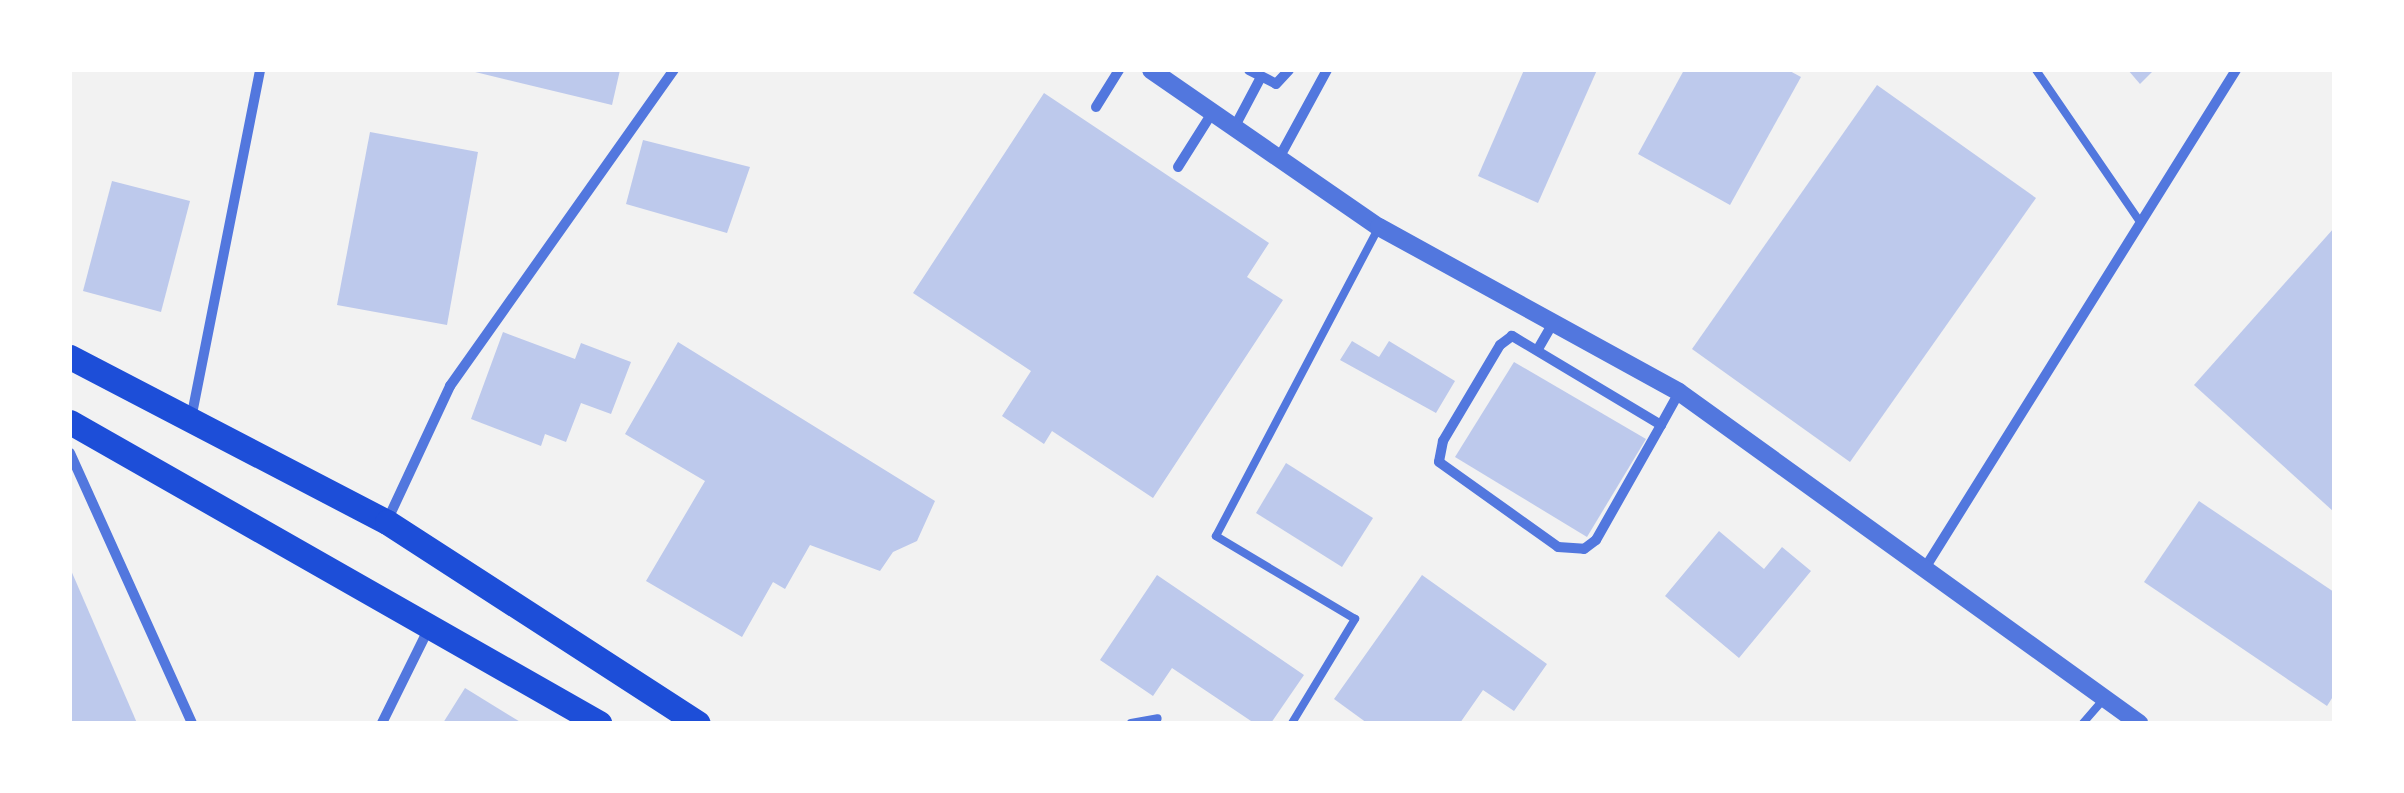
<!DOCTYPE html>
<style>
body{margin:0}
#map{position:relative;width:2404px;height:793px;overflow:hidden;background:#f2f2f2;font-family:"Zilla Slab",serif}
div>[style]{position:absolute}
.building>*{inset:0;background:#bdc9ec}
.service>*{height:8px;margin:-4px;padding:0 4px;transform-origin:4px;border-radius:4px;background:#5277de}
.minor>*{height:10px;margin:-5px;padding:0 5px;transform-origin:5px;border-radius:5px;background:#5277de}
.tertiary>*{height:18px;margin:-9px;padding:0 9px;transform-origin:9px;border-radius:9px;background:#5277de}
.primary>*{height:25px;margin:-12.5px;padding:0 12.5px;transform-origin:12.5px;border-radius:12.5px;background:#1d4ed8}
span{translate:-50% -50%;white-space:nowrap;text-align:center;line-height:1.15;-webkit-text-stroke:10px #fff;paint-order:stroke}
.frame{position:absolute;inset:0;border:72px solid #fff;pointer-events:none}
</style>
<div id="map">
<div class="building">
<i style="clip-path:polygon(467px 70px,620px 70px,612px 105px)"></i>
<i style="clip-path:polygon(1524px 70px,1597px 70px,1538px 203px,1478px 176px)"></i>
<i style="clip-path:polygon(1684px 70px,1788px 70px,1801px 77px,1730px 205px,1638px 154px)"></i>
<i style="clip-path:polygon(2128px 70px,2154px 70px,2140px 84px)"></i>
<i style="clip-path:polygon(1877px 85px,2036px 198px,1850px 462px,1692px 349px)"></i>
<i style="clip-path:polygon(1044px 93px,1269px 243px,1247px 277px,1283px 300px,1153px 498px,1052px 431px,1044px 444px,1002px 416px,1031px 371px,913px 293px)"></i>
<i style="clip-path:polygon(370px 132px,478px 152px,447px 325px,337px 305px)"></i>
<i style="clip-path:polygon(643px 140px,750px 167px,727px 233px,626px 204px)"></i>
<i style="clip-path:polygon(112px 181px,190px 201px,161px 312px,83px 291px)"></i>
<i style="clip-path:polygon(2334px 228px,2334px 512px,2194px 385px)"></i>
<i style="clip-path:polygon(503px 332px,575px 359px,581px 343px,631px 362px,611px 414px,581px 403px,566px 442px,545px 434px,541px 446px,471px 419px)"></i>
<i style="clip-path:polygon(1352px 341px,1379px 357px,1389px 341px,1455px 381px,1436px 413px,1340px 360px)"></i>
<i style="clip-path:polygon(678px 342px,935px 501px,917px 541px,893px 552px,880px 571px,810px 545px,785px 589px,773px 582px,742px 637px,646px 581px,705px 481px,625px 434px)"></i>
<i style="clip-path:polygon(1514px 362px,1646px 439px,1587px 537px,1455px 457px)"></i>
<i style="clip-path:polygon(1286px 463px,1373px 518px,1342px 567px,1256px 513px)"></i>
<i style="clip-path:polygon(2199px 501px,2334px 592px,2334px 695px,2327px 706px,2144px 582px)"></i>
<i style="clip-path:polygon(1719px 531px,1764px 569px,1782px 547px,1811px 571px,1739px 658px,1665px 596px)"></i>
<i style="clip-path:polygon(70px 568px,137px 723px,70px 723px)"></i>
<i style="clip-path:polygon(1157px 575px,1304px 675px,1271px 723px,1254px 723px,1172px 668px,1153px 696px,1100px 660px)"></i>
<i style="clip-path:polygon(1422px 575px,1547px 664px,1514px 711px,1483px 690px,1460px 723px,1367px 723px,1334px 699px)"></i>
<i style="clip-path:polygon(465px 688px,522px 723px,443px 723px)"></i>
</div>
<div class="service">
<i style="left:2036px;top:70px;width:181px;rotate:55.6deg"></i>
<i style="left:1131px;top:723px;width:27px;rotate:-10deg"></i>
<i style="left:1292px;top:723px;width:122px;rotate:-58.8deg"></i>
<i style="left:1355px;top:619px;width:162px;rotate:-149.2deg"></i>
<i style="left:1216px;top:536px;width:349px;rotate:-62.2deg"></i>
<i style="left:2083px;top:723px;width:30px;rotate:-49deg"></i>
</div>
<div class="minor">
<i style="left:1249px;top:70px;width:30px;rotate:27deg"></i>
<i style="left:1276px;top:84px;width:19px;rotate:-47deg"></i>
<i style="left:1096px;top:107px;width:44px;rotate:-58.1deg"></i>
<i style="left:1234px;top:128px;width:58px;rotate:-62.1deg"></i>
<i style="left:1279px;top:158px;width:100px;rotate:-61.4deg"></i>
<i style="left:1178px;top:167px;width:64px;rotate:-57.8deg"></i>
<i style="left:1538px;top:349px;width:30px;rotate:-60deg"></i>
<i style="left:191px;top:419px;width:356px;rotate:-78.8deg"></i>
<i style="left:1661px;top:425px;width:174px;rotate:-149.1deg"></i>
<i style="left:1512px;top:336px;width:15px;rotate:143deg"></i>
<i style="left:1500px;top:345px;width:112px;rotate:120.7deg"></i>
<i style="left:1443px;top:441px;width:21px;rotate:101deg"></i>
<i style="left:1439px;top:462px;width:146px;rotate:35.5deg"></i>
<i style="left:1558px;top:547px;width:26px;rotate:4deg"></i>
<i style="left:1584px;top:549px;width:15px;rotate:-37deg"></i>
<i style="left:1596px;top:540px;width:132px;rotate:-60.5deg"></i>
<i style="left:1661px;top:425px;width:38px;rotate:-61deg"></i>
<i style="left:70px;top:453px;width:296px;rotate:65.7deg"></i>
<i style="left:388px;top:519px;width:147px;rotate:-65deg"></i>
<i style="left:450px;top:386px;width:387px;rotate:-54.7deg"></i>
<i style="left:1925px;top:568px;width:587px;rotate:-58.02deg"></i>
<i style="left:382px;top:723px;width:108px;rotate:-63.7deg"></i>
</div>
<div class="tertiary">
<i style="left:1151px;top:70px;width:277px;rotate:34.6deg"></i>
<i style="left:1379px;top:227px;width:342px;rotate:28.8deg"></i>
<i style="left:1679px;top:392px;width:567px;rotate:35.74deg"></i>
</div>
<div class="primary">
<i style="left:70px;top:357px;width:357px;rotate:27.5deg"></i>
<i style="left:387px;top:522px;width:370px;rotate:32.9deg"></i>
<i style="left:70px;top:422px;width:609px;rotate:29.64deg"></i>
</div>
<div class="frame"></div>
</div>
